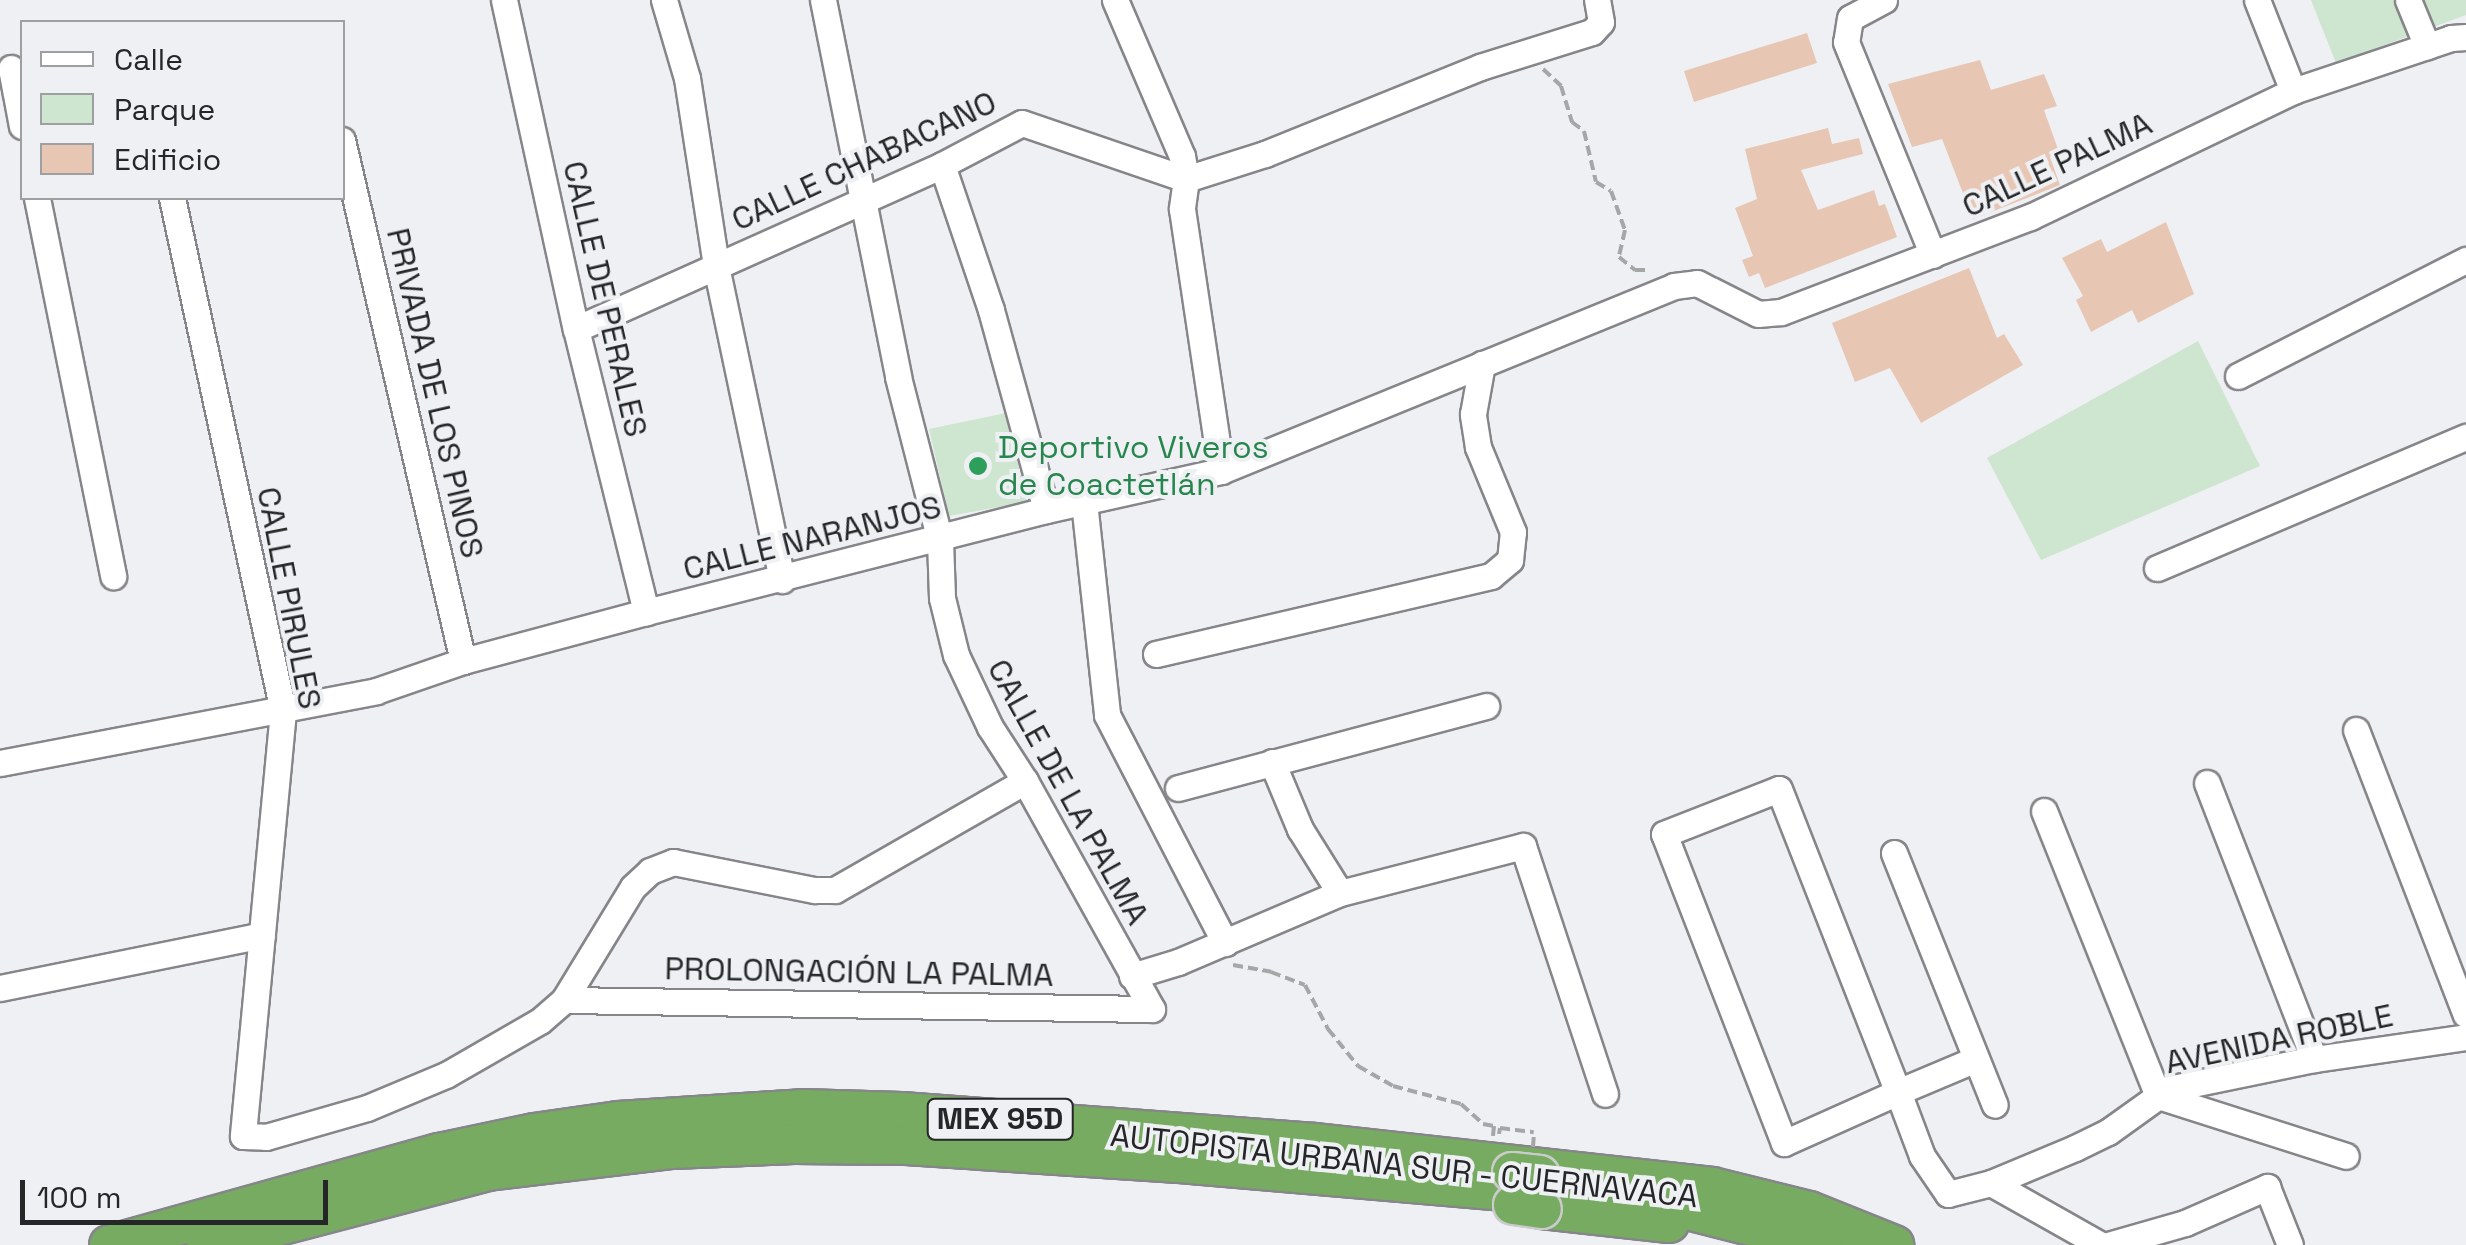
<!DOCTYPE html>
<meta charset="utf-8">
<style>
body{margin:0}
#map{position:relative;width:2466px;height:1245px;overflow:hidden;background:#eff0f3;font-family:"Space Grotesk",sans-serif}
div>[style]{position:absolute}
.green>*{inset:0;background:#cee5cf}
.building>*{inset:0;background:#e7c6b4}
.path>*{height:4px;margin-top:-2px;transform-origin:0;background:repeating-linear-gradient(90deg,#a5a6a8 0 10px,transparent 0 15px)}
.roads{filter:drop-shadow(2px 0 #86868a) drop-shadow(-2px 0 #86868a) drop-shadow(0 2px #86868a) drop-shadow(0 -2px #86868a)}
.minor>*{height:25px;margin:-12.5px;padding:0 12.5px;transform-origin:12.5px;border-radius:12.5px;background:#fff}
.highway>*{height:38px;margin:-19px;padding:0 19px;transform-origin:19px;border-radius:19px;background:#76ab61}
.path-bridge>*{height:4px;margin-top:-2px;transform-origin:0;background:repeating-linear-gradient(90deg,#a5a6a8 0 10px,transparent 0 15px)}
.bridges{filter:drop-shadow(2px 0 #cbcbcb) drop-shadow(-2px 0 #cbcbcb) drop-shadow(0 2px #cbcbcb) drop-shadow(0 -2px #cbcbcb)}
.highway-bridge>*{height:38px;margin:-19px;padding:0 19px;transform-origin:19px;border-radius:19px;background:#76ab61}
.dots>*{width:28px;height:28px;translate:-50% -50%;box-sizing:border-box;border:5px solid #eff0f3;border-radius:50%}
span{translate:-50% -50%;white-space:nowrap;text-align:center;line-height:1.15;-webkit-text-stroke:8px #eff0f3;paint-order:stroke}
.shield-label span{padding:2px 8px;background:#eff0f3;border:2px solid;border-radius:8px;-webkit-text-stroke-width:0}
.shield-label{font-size:30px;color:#252627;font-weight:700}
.street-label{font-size:32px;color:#252627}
.leisure-label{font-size:32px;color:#27864d}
.left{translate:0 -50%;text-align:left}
.legend{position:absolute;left:20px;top:20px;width:325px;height:180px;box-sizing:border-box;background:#eff0f3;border:2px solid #9e9fa1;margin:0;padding:12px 18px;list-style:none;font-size:30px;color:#252627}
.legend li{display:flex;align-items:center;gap:20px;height:50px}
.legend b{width:50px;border:2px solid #9e9fa1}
.scale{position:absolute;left:20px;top:1180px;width:308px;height:45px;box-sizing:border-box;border:5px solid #252627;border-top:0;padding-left:12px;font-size:30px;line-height:35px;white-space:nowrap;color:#252627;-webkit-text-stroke:8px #eff0f3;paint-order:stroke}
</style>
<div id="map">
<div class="green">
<i style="clip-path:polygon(2311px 0,2466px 0,2466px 15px,2336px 63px)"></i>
<i style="clip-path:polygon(2198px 341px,2260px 466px,2041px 560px,1987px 458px)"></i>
<i style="clip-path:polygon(1006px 413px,1027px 502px,949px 516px,929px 429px)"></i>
</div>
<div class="building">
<i style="clip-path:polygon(1807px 33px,1817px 63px,1694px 102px,1684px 71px)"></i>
<i style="clip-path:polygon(1980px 60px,1991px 90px,2044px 74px,2057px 106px,2044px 110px,2059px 152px,2050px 157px,2060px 185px,1973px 219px,1942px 139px,1912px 147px,1888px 84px)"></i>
<i style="clip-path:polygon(1828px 128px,1832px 144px,1859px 138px,1863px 154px,1801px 170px,1818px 210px,1874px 190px,1879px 206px,1885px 204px,1897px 237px,1765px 288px,1759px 273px,1749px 277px,1742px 260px,1753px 256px,1735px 208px,1757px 199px,1745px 149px)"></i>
<i style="clip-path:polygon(2166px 222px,2194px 294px,2138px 323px,2132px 310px,2091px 332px,2076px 300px,2083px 296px,2062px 258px,2101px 239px,2107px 252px)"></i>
<i style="clip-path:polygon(1969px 268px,1997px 338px,2004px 334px,2023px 365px,1921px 423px,1890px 368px,1855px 382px,1832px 323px)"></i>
</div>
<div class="path">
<i style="left:1543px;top:69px;width:25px;rotate:43deg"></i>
<i style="left:1561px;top:86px;width:38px;rotate:73deg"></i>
<i style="left:1572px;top:122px;width:15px;rotate:37deg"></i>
<i style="left:1584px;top:131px;width:52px;rotate:76.8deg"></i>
<i style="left:1596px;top:182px;width:17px;rotate:31deg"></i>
<i style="left:1611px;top:191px;width:41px;rotate:70.3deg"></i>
<i style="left:1625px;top:230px;width:28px;rotate:103deg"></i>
<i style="left:1619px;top:257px;width:21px;rotate:39deg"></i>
<i style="left:1635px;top:270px;width:14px"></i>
<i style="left:1233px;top:965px;width:39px;rotate:10deg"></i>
<i style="left:1271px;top:972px;width:36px;rotate:21deg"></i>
<i style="left:1305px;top:985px;width:50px;rotate:62.4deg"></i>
<i style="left:1328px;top:1029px;width:48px;rotate:51deg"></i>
<i style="left:1358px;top:1066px;width:40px;rotate:29.7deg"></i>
<i style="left:1393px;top:1086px;width:70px;rotate:14.8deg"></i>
<i style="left:1461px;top:1104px;width:30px;rotate:42deg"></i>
<i style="left:1483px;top:1124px;width:11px;rotate:10deg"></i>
<i style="left:1494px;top:1126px;width:10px;rotate:96deg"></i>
<i style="left:1499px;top:1134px;width:6px;rotate:-81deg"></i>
<i style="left:1500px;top:1128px;width:34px;rotate:7deg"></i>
</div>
<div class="roads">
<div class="minor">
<i style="left:504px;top:0;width:337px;rotate:77.7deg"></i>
<i style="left:576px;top:329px;width:292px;rotate:76.1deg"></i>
<i style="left:664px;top:0;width:81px;rotate:73.6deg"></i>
<i style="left:687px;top:78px;width:190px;rotate:81.2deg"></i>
<i style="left:716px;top:266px;width:321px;rotate:78.1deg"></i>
<i style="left:823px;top:0;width:384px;rotate:78.7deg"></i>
<i style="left:898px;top:377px;width:168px;rotate:75.6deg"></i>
<i style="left:940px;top:540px;width:58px;rotate:88deg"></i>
<i style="left:942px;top:598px;width:59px;rotate:76.2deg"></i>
<i style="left:956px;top:655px;width:80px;rotate:64.7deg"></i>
<i style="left:990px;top:727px;width:64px;rotate:57.1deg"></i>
<i style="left:1025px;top:781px;width:261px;rotate:60.9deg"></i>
<i style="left:1115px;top:0;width:170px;rotate:66.8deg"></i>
<i style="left:1182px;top:156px;width:23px;rotate:80deg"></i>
<i style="left:1186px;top:179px;width:30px;rotate:98deg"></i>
<i style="left:1182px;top:209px;width:265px;rotate:81.5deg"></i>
<i style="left:1884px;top:0;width:38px;rotate:152deg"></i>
<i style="left:1850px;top:18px;width:24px;rotate:99deg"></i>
<i style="left:1846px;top:42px;width:230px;rotate:67.8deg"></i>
<i style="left:2257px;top:0;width:98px;rotate:68.4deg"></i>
<i style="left:2408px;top:0;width:50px;rotate:67.6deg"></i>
<i style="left:11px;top:68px;width:59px;rotate:79.3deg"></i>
<i style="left:342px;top:140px;width:535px;rotate:76.93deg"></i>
<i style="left:942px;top:165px;width:153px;rotate:71.3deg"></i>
<i style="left:991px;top:310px;width:207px;rotate:74.6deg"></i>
<i style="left:37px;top:198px;width:386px;rotate:78.6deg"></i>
<i style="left:172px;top:198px;width:525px;rotate:77.79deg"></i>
<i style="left:283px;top:711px;width:427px;rotate:95.4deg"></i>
<i style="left:243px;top:1136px;width:23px;rotate:2deg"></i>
<i style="left:266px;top:1137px;width:105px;rotate:-16deg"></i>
<i style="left:367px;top:1108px;width:86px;rotate:-22.7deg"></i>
<i style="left:446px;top:1075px;width:108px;rotate:-29.9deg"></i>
<i style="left:540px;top:1021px;width:32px;rotate:-41deg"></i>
<i style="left:564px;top:1000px;width:132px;rotate:-58.6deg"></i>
<i style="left:633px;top:887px;width:23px;rotate:-43deg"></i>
<i style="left:650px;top:871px;width:25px;rotate:-21deg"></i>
<i style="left:673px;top:862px;width:145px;rotate:11.2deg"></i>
<i style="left:815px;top:890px;width:20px"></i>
<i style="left:835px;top:890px;width:219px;rotate:-29.8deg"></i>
<i style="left:576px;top:329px;width:401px;rotate:-24.1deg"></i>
<i style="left:942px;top:165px;width:90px;rotate:-27.7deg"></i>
<i style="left:1022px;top:123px;width:173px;rotate:18.9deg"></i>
<i style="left:1186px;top:179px;width:83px;rotate:-17.6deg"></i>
<i style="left:1265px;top:154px;width:232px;rotate:-22deg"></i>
<i style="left:1480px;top:67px;width:117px;rotate:-17.4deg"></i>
<i style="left:1592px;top:32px;width:13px;rotate:-48deg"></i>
<i style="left:1601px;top:22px;width:22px;rotate:-100deg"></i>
<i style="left:2238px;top:376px;width:256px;rotate:-27deg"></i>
<i style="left:1084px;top:502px;width:214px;rotate:83.8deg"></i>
<i style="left:1107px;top:715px;width:257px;rotate:62.6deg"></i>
<i style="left:2157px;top:568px;width:336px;rotate:-23deg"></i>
<i style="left:1156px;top:654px;width:344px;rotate:-13.1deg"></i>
<i style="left:1491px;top:576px;width:25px;rotate:-40deg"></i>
<i style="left:1510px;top:560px;width:28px;rotate:-84deg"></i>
<i style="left:1513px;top:532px;width:92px;rotate:-112.4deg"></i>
<i style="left:1478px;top:447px;width:33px;rotate:-99deg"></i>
<i style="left:1473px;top:414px;width:51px;rotate:-79.8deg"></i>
<i style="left:2356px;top:730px;width:305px;rotate:68.9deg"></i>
<i style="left:1272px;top:762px;width:73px;rotate:67.3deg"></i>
<i style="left:1300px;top:829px;width:75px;rotate:58deg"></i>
<i style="left:0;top:763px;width:383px;rotate:-10.8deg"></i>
<i style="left:376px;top:691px;width:92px;rotate:-19deg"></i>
<i style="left:463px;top:661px;width:189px;rotate:-15deg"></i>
<i style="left:646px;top:612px;width:413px;rotate:-14.3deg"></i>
<i style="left:1046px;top:510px;width:179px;rotate:-12.6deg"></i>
<i style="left:1221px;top:471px;width:489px;rotate:-22.2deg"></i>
<i style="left:1674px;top:286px;width:23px;rotate:-7deg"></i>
<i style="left:1697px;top:283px;width:68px;rotate:26.9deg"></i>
<i style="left:1758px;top:314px;width:23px;rotate:-5deg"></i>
<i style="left:1781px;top:312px;width:267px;rotate:-20.9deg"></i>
<i style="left:2030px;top:217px;width:292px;rotate:-25.6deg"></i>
<i style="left:2293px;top:91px;width:167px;rotate:-18.5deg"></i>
<i style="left:2451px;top:38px;width:15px;rotate:-4deg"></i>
<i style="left:2207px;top:783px;width:296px;rotate:68.8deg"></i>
<i style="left:1178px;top:788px;width:319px;rotate:-14.9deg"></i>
<i style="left:2044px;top:811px;width:307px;rotate:68.2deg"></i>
<i style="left:2158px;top:1096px;width:197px;rotate:17.7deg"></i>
<i style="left:1894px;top:853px;width:271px;rotate:68.2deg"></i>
<i style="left:1132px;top:976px;width:48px;rotate:-16.9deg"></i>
<i style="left:1178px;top:962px;width:176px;rotate:-23.1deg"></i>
<i style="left:1340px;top:893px;width:189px;rotate:-14.4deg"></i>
<i style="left:1523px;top:846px;width:261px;rotate:71.7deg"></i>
<i style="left:0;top:988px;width:267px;rotate:-11.4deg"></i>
<i style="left:564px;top:1000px;width:588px;rotate:0.88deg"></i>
<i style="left:1976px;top:1059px;width:85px;rotate:157.1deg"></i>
<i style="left:1898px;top:1092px;width:125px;rotate:155.9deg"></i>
<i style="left:1784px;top:1143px;width:331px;rotate:-111.2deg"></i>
<i style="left:1664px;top:834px;width:123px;rotate:-21.4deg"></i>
<i style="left:1779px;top:789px;width:326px;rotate:68.6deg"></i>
<i style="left:1898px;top:1092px;width:68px;rotate:69.4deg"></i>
<i style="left:1922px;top:1156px;width:46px;rotate:55.6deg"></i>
<i style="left:1948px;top:1194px;width:44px;rotate:-14.3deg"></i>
<i style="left:1991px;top:1183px;width:91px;rotate:-22.6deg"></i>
<i style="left:2075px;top:1148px;width:37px;rotate:-26deg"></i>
<i style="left:2108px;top:1132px;width:74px;rotate:-35.6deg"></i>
<i style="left:2168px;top:1089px;width:149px;rotate:-11.6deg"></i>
<i style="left:2314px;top:1059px;width:154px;rotate:-8.2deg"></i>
<i style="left:1991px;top:1183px;width:126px;rotate:29.4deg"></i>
<i style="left:2108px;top:1245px;width:80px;rotate:-15.9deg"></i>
<i style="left:2185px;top:1223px;width:90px;rotate:-23.7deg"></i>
<i style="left:2267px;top:1187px;width:62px;rotate:68.4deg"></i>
</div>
<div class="highway">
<i style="left:1645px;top:1205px;width:39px;rotate:6deg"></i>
<i style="left:1684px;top:1209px;width:146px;rotate:14.3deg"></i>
<i style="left:1542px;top:1209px;width:128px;rotate:6.3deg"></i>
<i style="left:109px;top:1245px;width:343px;rotate:-15.6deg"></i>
<i style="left:439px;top:1153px;width:97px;rotate:-11.9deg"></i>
<i style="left:534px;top:1133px;width:85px;rotate:-8.1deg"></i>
<i style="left:618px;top:1121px;width:184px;rotate:-3.7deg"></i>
<i style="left:802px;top:1109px;width:100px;rotate:1.7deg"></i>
<i style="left:902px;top:1112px;width:414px;rotate:4.3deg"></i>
<i style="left:1315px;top:1143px;width:399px;rotate:6.3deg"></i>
<i style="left:1712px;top:1187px;width:100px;rotate:13.9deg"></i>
<i style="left:1809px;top:1211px;width:92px;rotate:21.8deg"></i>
<i style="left:206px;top:1245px;width:292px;rotate:-14.7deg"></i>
<i style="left:488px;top:1171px;width:186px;rotate:-6.8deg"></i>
<i style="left:673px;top:1149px;width:121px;rotate:-2.4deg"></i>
<i style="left:794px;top:1144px;width:112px;rotate:0.5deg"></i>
<i style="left:906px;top:1145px;width:273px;rotate:3.8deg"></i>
<i style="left:1178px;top:1163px;width:373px;rotate:4.9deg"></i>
</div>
</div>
<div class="path-bridge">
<i style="left:1533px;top:1147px;width:15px;rotate:-86deg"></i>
</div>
<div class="bridges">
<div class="highway-bridge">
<i style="left:1512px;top:1172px;width:28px;rotate:6deg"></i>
<i style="left:1513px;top:1205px;width:29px;rotate:8deg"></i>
</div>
</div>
<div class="dots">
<i style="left:978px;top:466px;background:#2e9e5b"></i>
</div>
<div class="shield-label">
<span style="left:1000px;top:1119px">MEX 95D</span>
</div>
<div class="street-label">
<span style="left:864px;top:161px;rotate:-25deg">CALLE CHABACANO</span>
<span style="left:2057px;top:165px;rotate:-25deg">CALLE PALMA</span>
<span style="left:605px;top:299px;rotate:77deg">CALLE DE PERALES</span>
<span style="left:435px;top:393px;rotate:77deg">PRIVADA DE LOS PINOS</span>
<span style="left:812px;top:538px;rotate:-14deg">CALLE NARANJOS</span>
<span style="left:289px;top:598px;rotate:79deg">CALLE PIRULES</span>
<span style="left:1068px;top:792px;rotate:61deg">CALLE DE LA PALMA</span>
<span style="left:859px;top:972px;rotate:1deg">PROLONGACIÓN LA PALMA</span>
<span style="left:2279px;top:1039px;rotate:-12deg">AVENIDA ROBLE</span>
<span style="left:1404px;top:1166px;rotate:6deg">AUTOPISTA URBANA SUR - CUERNAVACA</span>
</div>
<div class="leisure-label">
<span class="left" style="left:998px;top:466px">Deportivo Viveros<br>de Coactetlán</span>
</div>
<ul class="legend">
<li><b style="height:12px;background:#fff"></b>Calle</li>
<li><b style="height:28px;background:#cee5cf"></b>Parque</li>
<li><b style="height:28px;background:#e7c6b4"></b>Edificio</li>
</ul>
<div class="scale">100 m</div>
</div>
